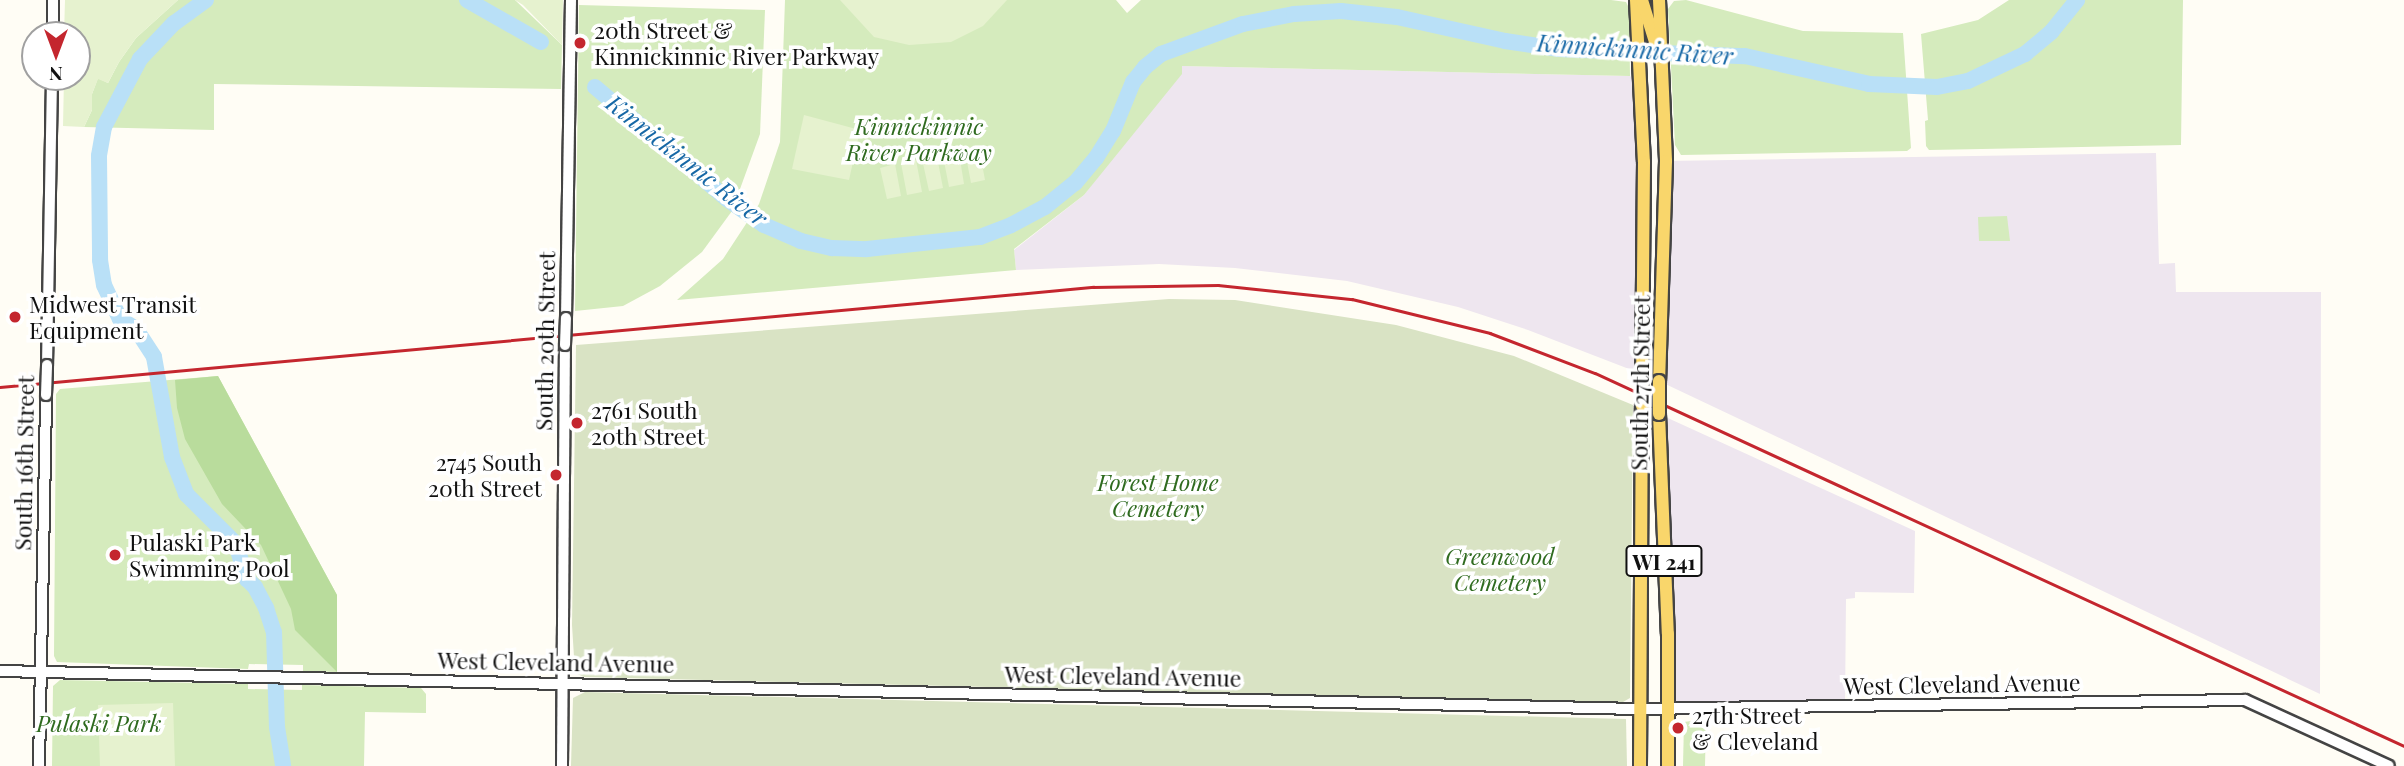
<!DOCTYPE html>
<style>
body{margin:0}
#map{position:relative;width:2404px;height:766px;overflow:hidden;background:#fffdf5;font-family:"Playfair Display",serif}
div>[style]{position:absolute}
.industrial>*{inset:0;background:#eee6ef}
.green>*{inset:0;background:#d5ebbd}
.forest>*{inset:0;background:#b9dc9c}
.cemetery>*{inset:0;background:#d9e3c4}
.pitch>*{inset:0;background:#e6f2cf}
.river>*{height:16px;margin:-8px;padding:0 8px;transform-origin:8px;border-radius:8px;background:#b9e0f7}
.roads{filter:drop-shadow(2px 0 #444) drop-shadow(-2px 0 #444) drop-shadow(0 2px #444) drop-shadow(0 -2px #444)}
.minor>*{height:10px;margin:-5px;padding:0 5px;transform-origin:5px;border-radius:5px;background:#fff}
.major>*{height:12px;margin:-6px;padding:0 6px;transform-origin:6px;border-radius:6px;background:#f9d66b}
.rail>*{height:2.5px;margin:-1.25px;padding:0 1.25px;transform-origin:1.25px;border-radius:1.25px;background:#c4262e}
.bridges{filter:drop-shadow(2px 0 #444) drop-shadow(-2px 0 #444) drop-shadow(0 2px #444) drop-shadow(0 -2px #444)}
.minor-bridge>*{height:10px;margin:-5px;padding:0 5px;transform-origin:5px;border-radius:5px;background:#fff}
.major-bridge>*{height:12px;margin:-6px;padding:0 6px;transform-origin:6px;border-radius:6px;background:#f9d66b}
.dots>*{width:19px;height:19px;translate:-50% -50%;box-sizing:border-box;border:4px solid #fff;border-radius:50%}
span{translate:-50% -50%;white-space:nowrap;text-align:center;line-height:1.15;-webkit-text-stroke:7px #fff;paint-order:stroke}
.shield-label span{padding:2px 5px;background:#fff;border:2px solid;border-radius:5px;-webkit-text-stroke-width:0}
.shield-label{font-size:21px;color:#111;font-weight:700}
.poi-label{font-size:23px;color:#111}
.left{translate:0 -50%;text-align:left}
.right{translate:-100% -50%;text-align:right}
.park-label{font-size:23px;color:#2f6b1f;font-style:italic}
.street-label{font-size:23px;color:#111}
.water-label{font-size:24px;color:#1768a6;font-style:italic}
.north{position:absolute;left:21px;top:21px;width:70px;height:70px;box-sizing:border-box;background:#fff;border:2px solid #a0a0a0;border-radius:50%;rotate:180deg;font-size:19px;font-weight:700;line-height:28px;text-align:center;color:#111}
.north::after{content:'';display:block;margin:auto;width:24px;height:32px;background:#c4262e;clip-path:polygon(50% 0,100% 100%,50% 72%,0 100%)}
</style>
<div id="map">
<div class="industrial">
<i style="clip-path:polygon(1182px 66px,1630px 76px,1640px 86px,1642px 374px,1528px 330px,1458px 307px,1347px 281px,1235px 268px,1159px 264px,1016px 270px,1014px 250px,1084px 195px)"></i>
<i style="clip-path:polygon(2156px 153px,2159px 264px,2175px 263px,2176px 292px,2321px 292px,2320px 694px,1659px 381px,1666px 161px)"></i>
<i style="clip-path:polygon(1659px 414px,1915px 531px,1914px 593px,1855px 592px,1855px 598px,1846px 599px,1845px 707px,1668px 709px)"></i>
</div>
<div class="green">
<i style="clip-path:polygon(178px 0,515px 0,562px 45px,561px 89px,214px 84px,214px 130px,84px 127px,92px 110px,92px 94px,98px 78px,108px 83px,119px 62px,136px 38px)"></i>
<i style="clip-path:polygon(785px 0,1116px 0,1127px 13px,1141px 0,1611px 0,1626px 2px,1629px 8px,1630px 76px,1182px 66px,1182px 74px,1084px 195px,1014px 249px,1016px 270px,677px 300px,723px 259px,759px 204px,780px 142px)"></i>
<i style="clip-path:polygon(1686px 0,1803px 31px,1903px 33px,1911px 148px,1907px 151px,1681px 155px,1675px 145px,1668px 9px,1674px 1px)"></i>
<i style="clip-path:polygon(2009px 0,2183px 0,2181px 145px,1929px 150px,1926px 146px,1925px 121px,1928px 120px,1921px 34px,1978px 20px)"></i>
<i style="clip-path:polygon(579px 5px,765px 10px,760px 134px,732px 211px,702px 252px,660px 286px,623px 306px,575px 311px)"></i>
<i style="clip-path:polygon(2007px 216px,2010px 241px,1979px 241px,1978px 217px)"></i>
<i style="clip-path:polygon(218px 376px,337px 595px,337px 672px,303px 671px,303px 665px,249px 664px,248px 669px,57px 662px,54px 656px,56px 394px,60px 389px)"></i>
<i style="clip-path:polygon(60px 680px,248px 684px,248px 689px,302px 690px,302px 685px,421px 688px,426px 694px,426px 713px,365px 712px,364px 766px,52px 766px,53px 686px)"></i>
<i style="clip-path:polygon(1706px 719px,1705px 766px,1683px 766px,1684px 722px)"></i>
</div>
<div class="forest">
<i style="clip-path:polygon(218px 376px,337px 595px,337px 672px,295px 630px,291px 609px,261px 545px,222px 504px,185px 439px,177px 408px,175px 380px)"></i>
</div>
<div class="cemetery">
<i style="clip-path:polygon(1169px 299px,1235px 300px,1396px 325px,1514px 356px,1633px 405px,1630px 698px,1623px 702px,1353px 696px,584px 677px,575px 673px,572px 625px,576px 345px)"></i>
<i style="clip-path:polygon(585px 692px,1626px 719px,1627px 766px,571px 766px,573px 698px)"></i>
</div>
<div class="pitch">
<i style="clip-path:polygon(65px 0,178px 0,136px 38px,119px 62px,108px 83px,98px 79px,92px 94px,92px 110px,84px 127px,63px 126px,64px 77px,77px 77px,77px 35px,64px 35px)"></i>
<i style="clip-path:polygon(515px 0,563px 0,562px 45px,523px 5px)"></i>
<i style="clip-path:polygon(840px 0,1007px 0,983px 26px,951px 42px,909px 45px,874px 37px)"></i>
<i style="clip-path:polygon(804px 115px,860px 130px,849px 180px,792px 169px)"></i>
<i style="clip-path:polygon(979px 148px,985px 180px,971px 183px,965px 151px)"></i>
<i style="clip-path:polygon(959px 153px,964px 184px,949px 187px,943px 156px)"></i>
<i style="clip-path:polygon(937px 157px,943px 188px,929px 191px,922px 159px)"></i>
<i style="clip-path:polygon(916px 160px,922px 192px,907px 195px,901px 163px)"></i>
<i style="clip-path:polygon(895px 164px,901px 196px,887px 199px,880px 168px)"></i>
<i style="clip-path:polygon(173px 703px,175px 766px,100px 766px,98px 705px)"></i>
</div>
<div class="river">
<i style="left:206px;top:0;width:39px;rotate:144deg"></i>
<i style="left:174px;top:23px;width:50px;rotate:133.4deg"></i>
<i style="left:140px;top:59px;width:77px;rotate:117.9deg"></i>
<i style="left:104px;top:127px;width:29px;rotate:100deg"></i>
<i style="left:99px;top:156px;width:104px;rotate:89.4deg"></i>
<i style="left:100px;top:260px;width:25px;rotate:81deg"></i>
<i style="left:104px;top:285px;width:38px;rotate:65deg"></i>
<i style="left:120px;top:319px;width:19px;rotate:32deg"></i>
<i style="left:136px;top:329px;width:33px;rotate:57deg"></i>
<i style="left:154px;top:357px;width:102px;rotate:79.8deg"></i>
<i style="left:172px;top:457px;width:40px;rotate:69deg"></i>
<i style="left:186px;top:494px;width:71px;rotate:45deg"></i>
<i style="left:236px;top:544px;width:37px;rotate:73deg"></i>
<i style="left:247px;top:579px;width:11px;rotate:45deg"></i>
<i style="left:255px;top:587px;width:24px;rotate:62deg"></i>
<i style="left:266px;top:608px;width:25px;rotate:72deg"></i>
<i style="left:274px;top:632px;width:95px;rotate:88.2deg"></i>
<i style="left:277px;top:727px;width:39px;rotate:81deg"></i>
<i style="left:467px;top:0;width:85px;rotate:29.6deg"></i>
<i style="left:595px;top:87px;width:173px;rotate:40.3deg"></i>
<i style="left:727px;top:199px;width:45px;rotate:35.1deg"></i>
<i style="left:764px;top:225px;width:40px;rotate:23.4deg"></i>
<i style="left:801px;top:241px;width:32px;rotate:13deg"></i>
<i style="left:832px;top:248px;width:35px;rotate:2deg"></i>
<i style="left:867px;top:249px;width:114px;rotate:-6.1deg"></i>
<i style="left:980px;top:237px;width:33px;rotate:-21deg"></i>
<i style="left:1011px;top:225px;width:38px;rotate:-28deg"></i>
<i style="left:1045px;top:207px;width:38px;rotate:-39deg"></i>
<i style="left:1075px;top:183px;width:33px;rotate:-50deg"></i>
<i style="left:1096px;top:158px;width:32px;rotate:-58deg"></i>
<i style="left:1113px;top:131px;width:53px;rotate:-67.8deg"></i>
<i style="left:1133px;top:82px;width:19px;rotate:-51deg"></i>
<i style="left:1145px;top:67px;width:21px;rotate:-39deg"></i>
<i style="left:1161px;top:54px;width:87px;rotate:-20.1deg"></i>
<i style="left:1243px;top:24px;width:52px;rotate:-11.1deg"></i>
<i style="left:1294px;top:14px;width:47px;rotate:-3.7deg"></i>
<i style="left:1341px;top:11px;width:56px;rotate:6.1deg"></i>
<i style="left:1397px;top:17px;width:111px;rotate:12.5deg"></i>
<i style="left:1505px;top:41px;width:55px;rotate:8.4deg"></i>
<i style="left:1559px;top:49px;width:186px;rotate:2.2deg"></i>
<i style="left:1745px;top:56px;width:127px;rotate:12.7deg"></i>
<i style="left:1869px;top:84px;width:68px;rotate:2.5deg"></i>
<i style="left:1937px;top:87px;width:32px;rotate:-11deg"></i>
<i style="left:1968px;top:81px;width:63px;rotate:-25.3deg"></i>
<i style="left:2025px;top:54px;width:35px;rotate:-40deg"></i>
<i style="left:2052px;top:31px;width:40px;rotate:-51deg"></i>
</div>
<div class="roads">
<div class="minor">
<i style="left:53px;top:35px;width:35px;rotate:-90deg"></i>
<i style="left:566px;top:318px;width:318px;rotate:-89.1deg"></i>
<i style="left:47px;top:365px;width:288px;rotate:-89deg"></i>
<i style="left:0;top:671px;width:1642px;rotate:1.33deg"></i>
<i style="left:1642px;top:709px;width:603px;rotate:-0.86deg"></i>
<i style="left:2245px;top:700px;width:158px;rotate:24.6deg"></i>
<i style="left:39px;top:766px;width:371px;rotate:-88.9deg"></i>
<i style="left:562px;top:766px;width:421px;rotate:-89.6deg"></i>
</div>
<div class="major">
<i style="left:1636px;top:0;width:162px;rotate:87.2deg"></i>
<i style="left:1644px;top:162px;width:212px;rotate:90.5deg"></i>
<i style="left:1642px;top:0;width:44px;rotate:72.8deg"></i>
<i style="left:1659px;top:0;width:161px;rotate:87.5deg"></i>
<i style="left:1666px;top:161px;width:220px;rotate:91.8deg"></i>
<i style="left:1659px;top:414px;width:220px;rotate:87.7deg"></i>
<i style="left:1668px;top:634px;width:132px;rotate:90deg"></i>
<i style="left:1640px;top:766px;width:360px;rotate:-89.7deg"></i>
</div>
</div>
<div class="rail">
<i style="left:0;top:387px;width:1098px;rotate:-5.23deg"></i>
<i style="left:1093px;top:287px;width:125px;rotate:-0.9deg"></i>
<i style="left:1218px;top:285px;width:135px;rotate:6deg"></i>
<i style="left:1352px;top:299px;width:142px;rotate:13.8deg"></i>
<i style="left:1490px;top:333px;width:112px;rotate:20.9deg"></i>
<i style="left:1595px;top:373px;width:891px;rotate:24.75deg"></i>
</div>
<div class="bridges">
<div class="minor-bridge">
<i style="left:565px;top:345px;width:27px;rotate:-88deg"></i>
<i style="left:46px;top:395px;width:30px;rotate:-88deg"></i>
</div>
<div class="major-bridge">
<i style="left:1642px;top:406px;width:32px;rotate:-90deg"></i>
<i style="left:1659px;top:414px;width:33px;rotate:-90deg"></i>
</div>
</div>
<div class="dots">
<i style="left:580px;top:43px;background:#c4262e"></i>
<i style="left:15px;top:317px;background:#c4262e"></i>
<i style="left:577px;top:423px;background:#c4262e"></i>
<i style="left:556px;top:475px;background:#c4262e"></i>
<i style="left:115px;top:555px;background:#c4262e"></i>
<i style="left:1678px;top:728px;background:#c4262e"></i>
</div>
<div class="shield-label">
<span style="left:1664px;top:561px">WI 241</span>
</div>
<div class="poi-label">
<span class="left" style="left:594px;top:43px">20th Street &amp;<br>Kinnickinnic River Parkway</span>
<span class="left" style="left:29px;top:317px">Midwest Transit<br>Equipment</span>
<span class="left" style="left:591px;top:423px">2761 South<br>20th Street</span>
<span class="right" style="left:542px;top:475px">2745 South<br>20th Street</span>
<span class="left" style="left:129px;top:555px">Pulaski Park<br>Swimming Pool</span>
<span class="left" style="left:1692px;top:728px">27th Street<br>&amp; Cleveland</span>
</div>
<div class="park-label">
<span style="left:919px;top:139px">Kinnickinnic<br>River Parkway</span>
<span style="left:1158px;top:495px">Forest Home<br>Cemetery</span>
<span style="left:1500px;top:569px">Greenwood<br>Cemetery</span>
<span style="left:99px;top:723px">Pulaski Park</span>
</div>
<div class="street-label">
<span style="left:545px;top:341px;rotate:-89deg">South 20th Street</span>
<span style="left:1640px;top:383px;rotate:-89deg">South 27th Street</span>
<span style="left:24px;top:463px;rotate:-89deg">South 16th Street</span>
<span style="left:556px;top:662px;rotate:1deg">West Cleveland Avenue</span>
<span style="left:1123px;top:676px;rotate:1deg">West Cleveland Avenue</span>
<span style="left:1962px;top:684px;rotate:-1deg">West Cleveland Avenue</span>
</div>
<div class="water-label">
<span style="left:1635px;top:49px;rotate:4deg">Kinnickinnic River</span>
<span style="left:687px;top:160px;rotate:38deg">Kinnickinnic River</span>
</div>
<div class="north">N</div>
</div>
